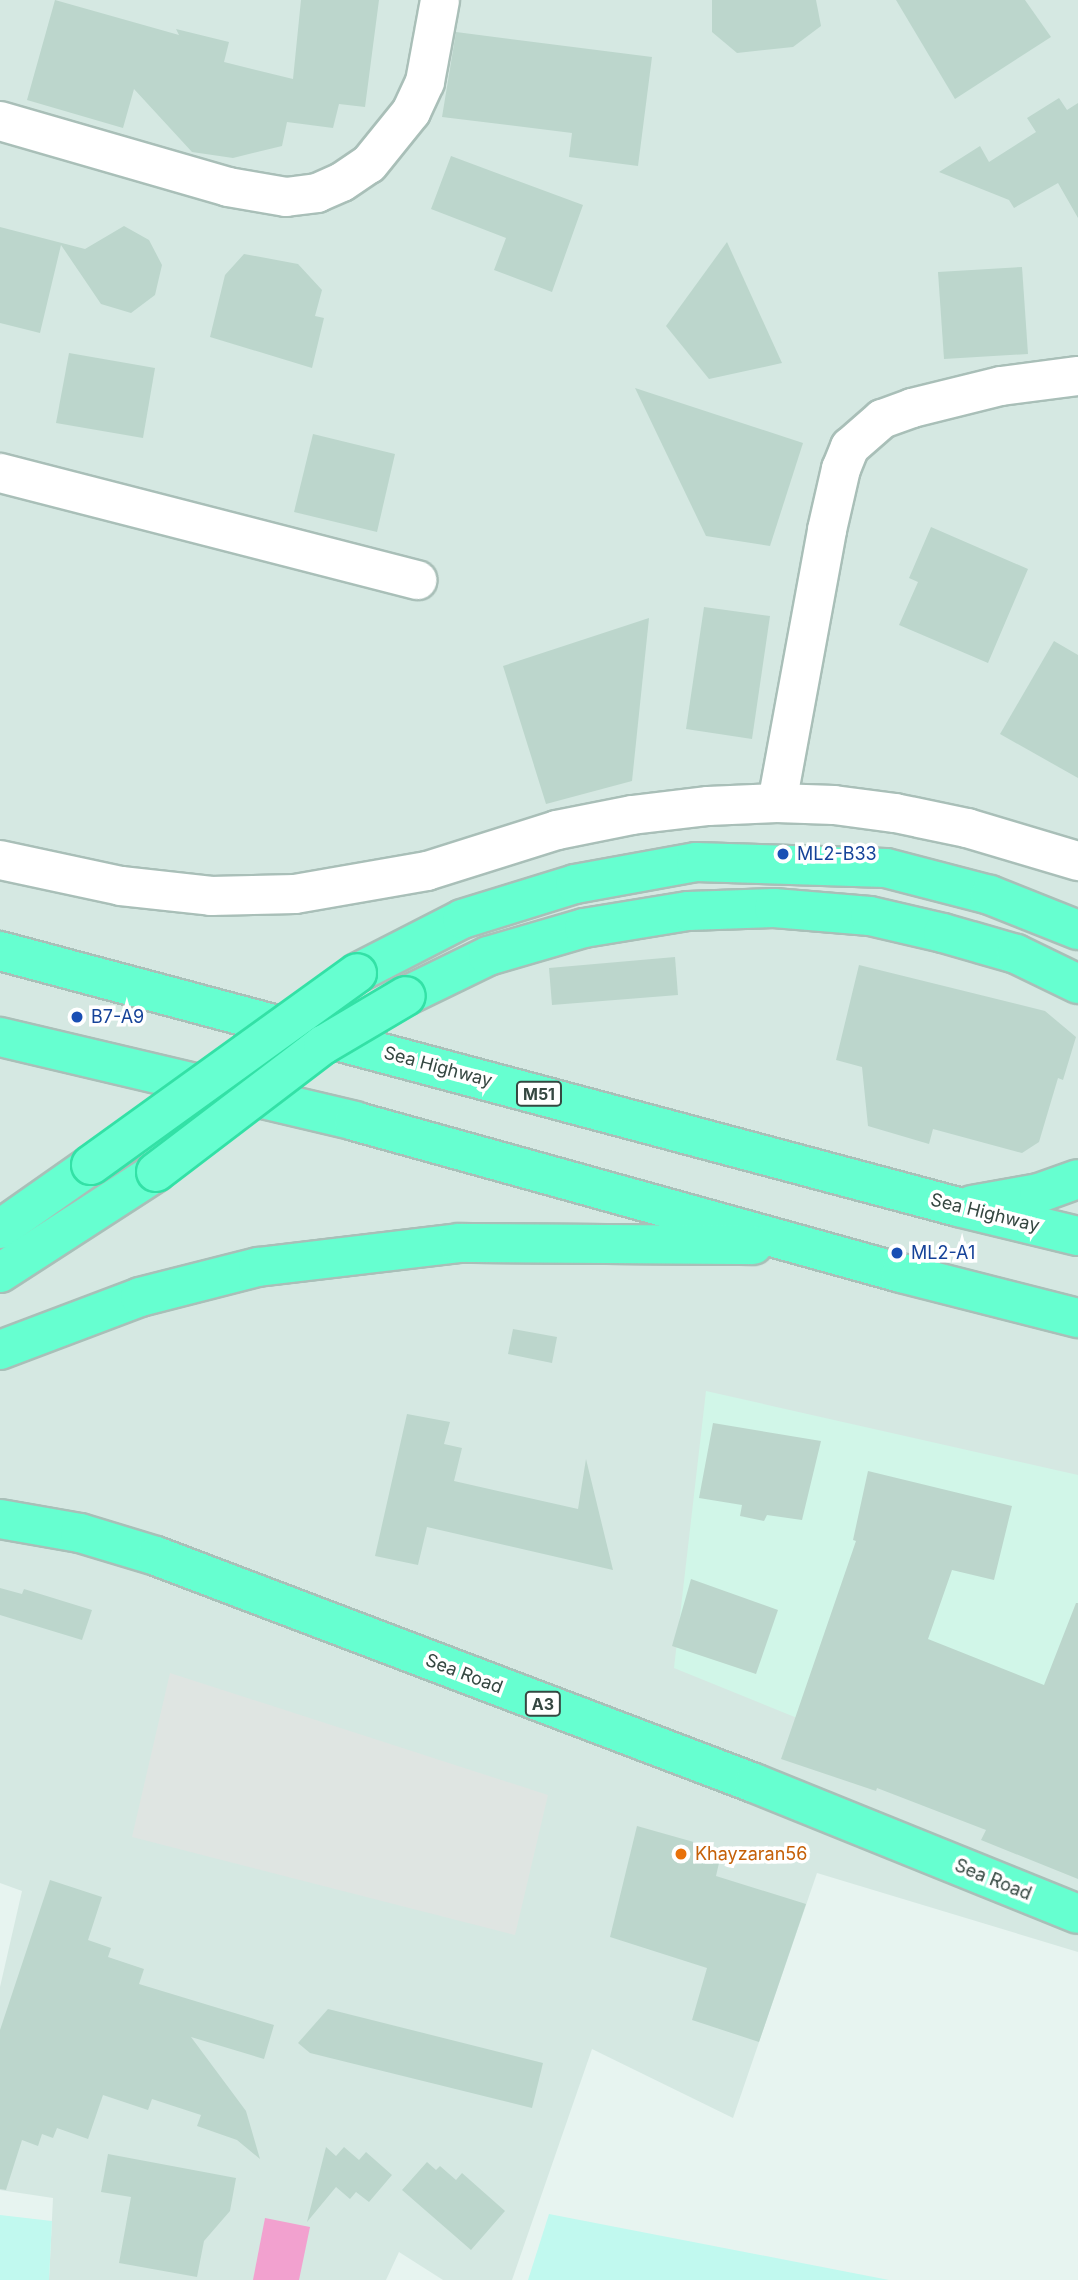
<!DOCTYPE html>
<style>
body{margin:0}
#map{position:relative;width:1078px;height:2280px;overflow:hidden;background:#e7f4f0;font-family:Inter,sans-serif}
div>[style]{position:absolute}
.residential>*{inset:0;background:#d5e8e2}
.commercial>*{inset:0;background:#d1f6e8}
.sand>*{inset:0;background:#c1f9ef}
.parking>*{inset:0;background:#dfe5e2}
.water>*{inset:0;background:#f2a1cf}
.building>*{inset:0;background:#bcd6cc}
.roads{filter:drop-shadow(2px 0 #a9bfb8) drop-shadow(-2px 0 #a9bfb8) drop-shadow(0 2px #a9bfb8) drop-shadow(0 -2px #a9bfb8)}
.minor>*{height:38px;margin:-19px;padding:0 19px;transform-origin:19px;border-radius:19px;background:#fff}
.highway>*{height:38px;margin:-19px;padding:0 19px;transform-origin:19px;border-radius:19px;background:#66ffd0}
.bridges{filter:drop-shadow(2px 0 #33e1a6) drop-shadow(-2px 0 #33e1a6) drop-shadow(0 2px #33e1a6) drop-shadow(0 -2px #33e1a6)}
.highway-bridge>*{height:38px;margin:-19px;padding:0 19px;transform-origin:19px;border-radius:19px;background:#66ffd0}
.dots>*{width:19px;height:19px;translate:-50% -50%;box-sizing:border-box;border:4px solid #fff;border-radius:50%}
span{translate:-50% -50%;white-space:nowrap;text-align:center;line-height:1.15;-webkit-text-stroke:7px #fff;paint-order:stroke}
.shield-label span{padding:2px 5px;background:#fff;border:2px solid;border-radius:5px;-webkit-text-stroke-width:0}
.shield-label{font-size:16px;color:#354741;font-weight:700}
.transit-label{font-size:18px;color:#164399}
.left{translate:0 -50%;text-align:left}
.street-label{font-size:18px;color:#354741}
.food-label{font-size:18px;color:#c56008}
</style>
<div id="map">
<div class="residential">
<i style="clip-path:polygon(0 0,1078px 0,1078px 1952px,817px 1873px,733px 2118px,592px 2049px,512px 2280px,443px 2280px,399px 2252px,386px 2280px,49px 2280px,53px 2198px,0 2190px,0 1987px,22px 1891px,0 1883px)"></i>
</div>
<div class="commercial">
<i style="clip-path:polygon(706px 1391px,1078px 1475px,1078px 1832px,674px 1668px)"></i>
</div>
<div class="sand">
<i style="clip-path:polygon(549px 2214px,889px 2280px,528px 2280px)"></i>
<i style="clip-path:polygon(0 2215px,52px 2221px,49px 2280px,0 2280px)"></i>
</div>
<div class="parking">
<i style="clip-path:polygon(170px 1673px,548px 1795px,515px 1935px,132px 1837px)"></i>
</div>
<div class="water">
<i style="clip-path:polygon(265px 2218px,310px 2227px,299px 2280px,253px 2280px)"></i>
</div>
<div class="building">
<i style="clip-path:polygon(55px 0,179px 35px,176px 29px,229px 42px,224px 62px,293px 79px,301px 0,379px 0,365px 107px,339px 104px,333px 128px,287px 122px,282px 146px,233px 158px,192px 152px,134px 89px,123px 128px,27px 100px)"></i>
<i style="clip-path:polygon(712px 0,816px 0,821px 26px,793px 47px,737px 53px,712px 32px)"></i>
<i style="clip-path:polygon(896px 0,1025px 0,1051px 37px,955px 99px)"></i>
<i style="clip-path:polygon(456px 32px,652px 57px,638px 166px,569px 157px,572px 133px,442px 117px)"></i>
<i style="clip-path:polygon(1059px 98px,1067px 110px,1078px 103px,1078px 218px,1058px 183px,1014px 208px,1009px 200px,939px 172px,980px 146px,989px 162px,1036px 132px,1027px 118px)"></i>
<i style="clip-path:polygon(451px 156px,583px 205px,552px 292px,494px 270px,506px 238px,431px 209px)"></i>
<i style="clip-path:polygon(124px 226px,149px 240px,162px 265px,155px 295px,131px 313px,101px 304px,61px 245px,40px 333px,0 323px,0 227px,85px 249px)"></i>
<i style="clip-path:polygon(727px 242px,782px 363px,709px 379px,666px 326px)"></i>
<i style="clip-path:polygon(244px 254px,298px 264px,322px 290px,315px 316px,324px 318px,312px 368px,210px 337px,225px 275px)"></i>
<i style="clip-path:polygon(1022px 267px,1028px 354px,944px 359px,938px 272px)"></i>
<i style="clip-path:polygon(69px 353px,155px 368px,143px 438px,56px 423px)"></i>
<i style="clip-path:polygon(635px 388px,803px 443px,770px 546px,706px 536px)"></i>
<i style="clip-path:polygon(313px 434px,395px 454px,377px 532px,294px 512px)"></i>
<i style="clip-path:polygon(931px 527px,1028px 569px,988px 663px,899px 625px,918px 582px,909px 578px)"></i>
<i style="clip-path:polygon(704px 607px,770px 616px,752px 739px,686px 729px)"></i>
<i style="clip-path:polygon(649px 618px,632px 781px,546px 804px,503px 666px)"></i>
<i style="clip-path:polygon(1054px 641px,1078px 655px,1078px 778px,1000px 734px)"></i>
<i style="clip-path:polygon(675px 957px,678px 995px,552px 1005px,549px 968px)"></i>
<i style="clip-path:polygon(859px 965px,1045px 1011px,1076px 1037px,1063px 1080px,1058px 1078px,1039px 1142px,1022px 1153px,933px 1129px,929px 1144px,868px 1126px,862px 1067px,836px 1060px)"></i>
<i style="clip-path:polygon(513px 1329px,557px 1337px,552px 1363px,508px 1354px)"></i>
<i style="clip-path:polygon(407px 1414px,450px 1422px,444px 1444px,462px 1448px,454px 1481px,578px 1509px,586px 1459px,613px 1570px,427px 1527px,418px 1565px,375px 1556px)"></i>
<i style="clip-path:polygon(713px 1423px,821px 1441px,802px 1520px,767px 1515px,764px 1521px,740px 1516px,742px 1505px,699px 1498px)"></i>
<i style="clip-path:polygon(868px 1471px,1012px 1506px,994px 1580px,952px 1570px,928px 1639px,1044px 1685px,1076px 1603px,1078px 1603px,1078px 1879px,981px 1840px,986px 1830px,877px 1788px,876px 1791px,781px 1759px,856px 1541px,853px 1540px)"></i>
<i style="clip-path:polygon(691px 1579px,778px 1610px,756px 1674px,672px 1646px)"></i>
<i style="clip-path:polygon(0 1588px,22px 1594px,24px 1589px,92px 1610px,82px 1640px,0 1615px)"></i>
<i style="clip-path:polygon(637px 1826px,722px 1850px,716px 1876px,806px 1904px,759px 2042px,692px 2020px,707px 1968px,610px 1937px)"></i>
<i style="clip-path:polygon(50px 1880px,102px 1897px,88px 1940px,111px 1948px,108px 1957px,144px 1969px,139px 1984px,274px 2025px,264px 2059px,191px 2037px,246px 2111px,260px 2159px,237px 2140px,197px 2126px,201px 2115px,152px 2099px,148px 2110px,103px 2095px,88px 2139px,57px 2128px,53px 2138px,42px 2134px,38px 2146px,22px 2140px,6px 2190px,0 2189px,0 2030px)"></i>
<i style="clip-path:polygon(328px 2009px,543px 2063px,532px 2108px,310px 2053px,298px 2043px)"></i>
<i style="clip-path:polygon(326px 2147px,336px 2156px,344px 2147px,359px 2160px,366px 2152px,392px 2175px,369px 2202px,356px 2192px,350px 2199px,336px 2187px,307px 2222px)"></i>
<i style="clip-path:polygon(108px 2154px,236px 2178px,230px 2211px,204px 2241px,197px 2277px,119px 2263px,131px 2197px,101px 2192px)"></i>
<i style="clip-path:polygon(427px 2162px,436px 2170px,440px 2166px,456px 2180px,462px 2173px,505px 2211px,471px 2250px,402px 2190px)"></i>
</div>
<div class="roads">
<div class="minor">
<i style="left:0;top:121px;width:237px;rotate:16.1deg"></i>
<i style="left:228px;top:187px;width:59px;rotate:9.8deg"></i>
<i style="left:286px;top:197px;width:31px;rotate:-7deg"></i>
<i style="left:317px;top:193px;width:27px;rotate:-24deg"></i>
<i style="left:342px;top:182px;width:32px;rotate:-34deg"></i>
<i style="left:369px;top:164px;width:67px;rotate:-51.1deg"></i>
<i style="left:411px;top:112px;width:33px;rotate:-65deg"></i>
<i style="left:425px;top:82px;width:83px;rotate:-79.6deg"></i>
<i style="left:0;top:473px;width:431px;rotate:14.4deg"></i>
<i style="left:777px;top:803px;width:278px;rotate:-79.6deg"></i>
<i style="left:827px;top:530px;width:63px;rotate:-77.1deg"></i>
<i style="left:841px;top:469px;width:24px;rotate:-68deg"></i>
<i style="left:850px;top:447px;width:43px;rotate:-41.2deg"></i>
<i style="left:882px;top:419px;width:32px;rotate:-20deg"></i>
<i style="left:912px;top:408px;width:92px;rotate:-13.9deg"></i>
<i style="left:1001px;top:386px;width:78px;rotate:-7.4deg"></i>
<i style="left:0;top:860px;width:124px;rotate:12.1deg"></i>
<i style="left:121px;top:886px;width:91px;rotate:6.3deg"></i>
<i style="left:211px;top:896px;width:84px;rotate:-1.4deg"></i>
<i style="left:295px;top:894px;width:134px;rotate:-9.9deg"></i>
<i style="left:427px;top:871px;width:136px;rotate:-17.5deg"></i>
<i style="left:557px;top:830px;width:76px;rotate:-11.3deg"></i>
<i style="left:632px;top:815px;width:77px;rotate:-6.8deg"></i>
<i style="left:708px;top:806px;width:69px;rotate:-2.5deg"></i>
<i style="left:777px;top:803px;width:57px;rotate:2deg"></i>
<i style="left:834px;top:805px;width:62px;rotate:7.5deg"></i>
<i style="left:895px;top:813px;width:74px;rotate:11.8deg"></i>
<i style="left:967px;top:828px;width:116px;rotate:16.6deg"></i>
</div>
<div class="highway">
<i style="left:0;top:951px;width:992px;rotate:14.96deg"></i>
<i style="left:958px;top:1207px;width:123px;rotate:13.6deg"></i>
<i style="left:357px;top:973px;width:118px;rotate:-27.2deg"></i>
<i style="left:462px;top:919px;width:118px;rotate:-17.2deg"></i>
<i style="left:575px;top:884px;width:123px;rotate:-10.3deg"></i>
<i style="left:696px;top:862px;width:190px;rotate:1.8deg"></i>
<i style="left:886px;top:868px;width:107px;rotate:14.6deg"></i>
<i style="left:990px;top:895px;width:95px;rotate:21.7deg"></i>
<i style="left:406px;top:996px;width:91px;rotate:-26deg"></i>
<i style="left:488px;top:956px;width:100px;rotate:-16.3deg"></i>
<i style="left:584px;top:928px;width:105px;rotate:-9.3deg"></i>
<i style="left:688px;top:911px;width:86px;rotate:-2deg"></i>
<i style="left:774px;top:908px;width:96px;rotate:4.8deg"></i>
<i style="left:870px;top:916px;width:75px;rotate:13.1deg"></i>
<i style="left:943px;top:933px;width:76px;rotate:16deg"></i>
<i style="left:1016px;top:954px;width:69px;rotate:25.8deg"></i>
<i style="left:0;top:1037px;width:364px;rotate:13.3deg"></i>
<i style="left:354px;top:1121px;width:568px;rotate:15.53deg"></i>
<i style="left:901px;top:1273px;width:183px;rotate:14.3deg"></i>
<i style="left:972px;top:1205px;width:68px;rotate:-10.2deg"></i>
<i style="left:1039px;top:1193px;width:41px;rotate:-19.7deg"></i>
<i style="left:0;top:1229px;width:111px;rotate:-35.1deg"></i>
<i style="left:0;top:1273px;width:186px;rotate:-32.9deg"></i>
<i style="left:0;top:1350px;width:150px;rotate:-20.7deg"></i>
<i style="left:140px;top:1297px;width:122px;rotate:-14.3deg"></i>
<i style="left:258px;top:1267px;width:202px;rotate:-6.8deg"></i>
<i style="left:459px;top:1243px;width:294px;rotate:0.4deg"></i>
<i style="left:0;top:1519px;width:81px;rotate:9.9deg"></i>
<i style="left:80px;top:1533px;width:79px;rotate:16.8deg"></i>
<i style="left:156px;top:1556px;width:640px;rotate:20.79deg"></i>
<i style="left:754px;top:1783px;width:349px;rotate:22deg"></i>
</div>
</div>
<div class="bridges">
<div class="highway-bridge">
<i style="left:91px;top:1165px;width:328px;rotate:-35.8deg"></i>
<i style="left:156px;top:1172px;width:210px;rotate:-37.3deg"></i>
<i style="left:323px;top:1045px;width:96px;rotate:-30.6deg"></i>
</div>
</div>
<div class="dots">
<i style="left:783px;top:854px;background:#1a4fb4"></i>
<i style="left:77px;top:1017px;background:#1a4fb4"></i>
<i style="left:897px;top:1253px;background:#1a4fb4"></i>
<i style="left:681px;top:1854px;background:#e8710a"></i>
</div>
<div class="shield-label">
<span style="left:539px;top:1094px">M51</span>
<span style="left:543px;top:1704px">A3</span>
</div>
<div class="transit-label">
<span class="left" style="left:797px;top:854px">ML2-B33</span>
<span class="left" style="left:91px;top:1017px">B7-A9</span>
<span class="left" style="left:911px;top:1253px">ML2-A1</span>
</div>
<div class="street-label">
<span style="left:438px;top:1067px;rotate:15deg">Sea Highway</span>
<span style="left:985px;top:1213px;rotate:14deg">Sea Highway</span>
<span style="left:464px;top:1674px;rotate:21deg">Sea Road</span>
<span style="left:993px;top:1880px;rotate:22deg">Sea Road</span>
</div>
<div class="food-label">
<span class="left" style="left:695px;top:1854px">Khayzaran56</span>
</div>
</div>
